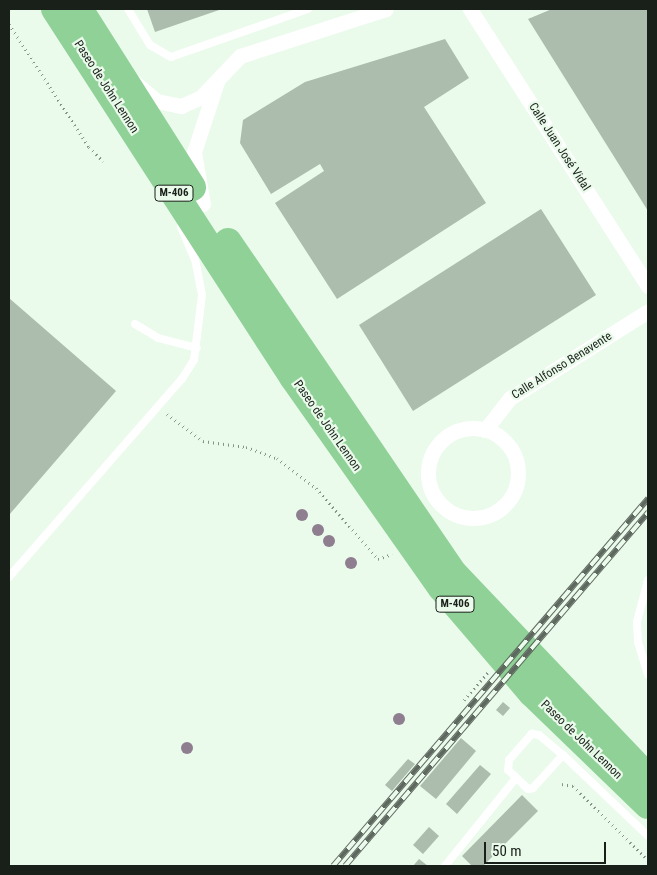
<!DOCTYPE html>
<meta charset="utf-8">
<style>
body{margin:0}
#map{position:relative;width:657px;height:875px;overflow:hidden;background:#eafaeb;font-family:"Roboto Condensed",sans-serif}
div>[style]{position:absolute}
.building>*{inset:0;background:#acbcad}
.path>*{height:3px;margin-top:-1.5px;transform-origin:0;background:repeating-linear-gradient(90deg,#879288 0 1px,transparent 0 5px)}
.lane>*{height:8px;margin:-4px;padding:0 4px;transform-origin:4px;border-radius:4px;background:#fff}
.street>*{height:15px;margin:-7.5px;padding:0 7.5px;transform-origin:7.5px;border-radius:7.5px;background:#fff}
.street>.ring{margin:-7.5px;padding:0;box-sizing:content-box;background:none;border:15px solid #fff;border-radius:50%}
.highway>*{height:28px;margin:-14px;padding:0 14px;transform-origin:14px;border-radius:14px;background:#90d198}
.rail>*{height:5.5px;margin-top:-2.75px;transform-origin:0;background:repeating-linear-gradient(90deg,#eafaeb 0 11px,#5e685f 0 22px);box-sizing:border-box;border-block:1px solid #5e685f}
.trees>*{width:12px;height:12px;margin:-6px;border-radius:50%;background:#8e7e90}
span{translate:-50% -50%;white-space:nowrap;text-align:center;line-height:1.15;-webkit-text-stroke:4.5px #eafaeb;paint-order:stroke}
.shield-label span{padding:1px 4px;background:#eafaeb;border:1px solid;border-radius:4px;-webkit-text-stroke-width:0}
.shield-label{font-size:11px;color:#191f19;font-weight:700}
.street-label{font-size:12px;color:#191f19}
.frame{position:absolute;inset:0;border:10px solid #191f19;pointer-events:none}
.scale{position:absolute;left:484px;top:842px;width:122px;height:22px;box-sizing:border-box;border:2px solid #191f19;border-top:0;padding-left:6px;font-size:15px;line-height:18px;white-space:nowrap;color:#191f19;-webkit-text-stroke:4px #eafaeb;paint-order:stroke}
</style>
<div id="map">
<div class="building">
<i style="clip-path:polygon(147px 9px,222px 9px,155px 32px)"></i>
<i style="clip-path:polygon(552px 9px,648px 9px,648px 211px,528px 19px)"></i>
<i style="clip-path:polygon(445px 39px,469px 78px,424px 107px,486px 203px,337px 299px,275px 203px,324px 171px,320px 164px,271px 194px,240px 143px,243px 120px,305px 82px)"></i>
<i style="clip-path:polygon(541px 209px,596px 295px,413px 411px,359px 325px)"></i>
<i style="clip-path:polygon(9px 298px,116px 391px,9px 515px)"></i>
<i style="clip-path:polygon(503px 702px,510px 708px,503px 716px,496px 710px)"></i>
<i style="clip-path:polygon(461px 738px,476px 751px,436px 799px,420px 786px)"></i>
<i style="clip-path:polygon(408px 759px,415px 764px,392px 791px,385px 785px)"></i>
<i style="clip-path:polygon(480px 765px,491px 774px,457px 814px,446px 804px)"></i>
<i style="clip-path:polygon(522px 795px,538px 811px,483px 866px,472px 866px,462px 856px)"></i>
<i style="clip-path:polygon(429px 827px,439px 836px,423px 854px,413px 845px)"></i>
<i style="clip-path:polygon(419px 859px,428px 866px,413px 866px)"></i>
</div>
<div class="path">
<i style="left:9px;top:24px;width:147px;rotate:57deg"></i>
<i style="left:89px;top:147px;width:20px;rotate:45deg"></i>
<i style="left:167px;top:414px;width:45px;rotate:36.9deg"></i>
<i style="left:203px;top:441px;width:43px;rotate:7.9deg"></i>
<i style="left:246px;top:447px;width:33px;rotate:20deg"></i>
<i style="left:277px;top:458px;width:49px;rotate:37.6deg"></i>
<i style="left:316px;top:488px;width:94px;rotate:48.9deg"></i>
<i style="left:378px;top:559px;width:15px;rotate:-20deg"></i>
<i style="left:464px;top:700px;width:37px;rotate:-49deg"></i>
<i style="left:562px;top:784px;width:11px;rotate:10deg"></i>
<i style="left:573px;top:786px;width:105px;rotate:44.6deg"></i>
</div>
<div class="lane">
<i style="left:128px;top:9px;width:42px;rotate:58.6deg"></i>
<i style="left:150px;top:45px;width:24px;rotate:30deg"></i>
<i style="left:171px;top:57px;width:145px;rotate:-19.3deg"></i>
<i style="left:135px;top:324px;width:27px;rotate:31deg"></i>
<i style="left:158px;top:338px;width:40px;rotate:14.4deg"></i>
<i style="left:9px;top:577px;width:263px;rotate:-48.9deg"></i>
<i style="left:182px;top:379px;width:22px;rotate:-58deg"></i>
<i style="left:194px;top:360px;width:65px;rotate:-83deg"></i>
<i style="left:202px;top:295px;width:36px;rotate:-101deg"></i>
<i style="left:195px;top:260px;width:36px;rotate:-113deg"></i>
<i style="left:648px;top:580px;width:43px;rotate:104.7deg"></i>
<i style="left:637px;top:622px;width:20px;rotate:87deg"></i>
<i style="left:638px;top:642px;width:34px;rotate:73deg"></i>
<i style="left:563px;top:755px;width:45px;rotate:132.3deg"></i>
<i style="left:533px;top:788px;width:5px;rotate:169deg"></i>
<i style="left:528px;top:789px;width:28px;rotate:-136deg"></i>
<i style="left:508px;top:770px;width:10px;rotate:-84deg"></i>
<i style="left:509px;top:760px;width:35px;rotate:-49deg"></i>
<i style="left:532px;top:734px;width:7px;rotate:8deg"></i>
<i style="left:539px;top:735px;width:31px;rotate:40deg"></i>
<i style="left:563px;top:755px;width:117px;rotate:43.6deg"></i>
<i style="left:445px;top:866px;width:113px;rotate:-51.1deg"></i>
</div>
<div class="street">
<i style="left:470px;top:9px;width:329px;rotate:57.3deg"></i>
<i style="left:134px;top:82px;width:30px;rotate:40deg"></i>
<i style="left:157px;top:101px;width:25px;rotate:12deg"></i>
<i style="left:181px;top:106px;width:22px;rotate:-24deg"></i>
<i style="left:201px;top:97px;width:57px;rotate:-46.4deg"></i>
<i style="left:240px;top:56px;width:153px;rotate:-17.8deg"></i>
<i style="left:203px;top:204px;width:53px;rotate:-99.8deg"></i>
<i style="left:194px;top:152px;width:74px;rotate:-71.8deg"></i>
<i class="ring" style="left:428px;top:428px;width:75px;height:75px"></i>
<i style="left:485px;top:430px;width:41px;rotate:-52deg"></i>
<i style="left:510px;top:398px;width:163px;rotate:-32.2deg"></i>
</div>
<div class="highway">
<i style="left:55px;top:9px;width:438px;rotate:57.1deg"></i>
<i style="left:293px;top:377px;width:258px;rotate:54.8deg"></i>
<i style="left:442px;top:588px;width:138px;rotate:49.4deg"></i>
<i style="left:532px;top:693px;width:161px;rotate:44deg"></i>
<i style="left:79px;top:9px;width:211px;rotate:57.6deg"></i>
<i style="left:228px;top:242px;width:402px;rotate:55.8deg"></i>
<i style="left:454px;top:574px;width:282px;rotate:46.4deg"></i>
</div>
<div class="rail">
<i style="left:333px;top:866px;width:484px;rotate:-49.4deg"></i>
<i style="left:345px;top:866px;width:466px;rotate:-49.4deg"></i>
</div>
<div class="trees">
<i style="left:302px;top:515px"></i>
<i style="left:318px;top:530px"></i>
<i style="left:329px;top:541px"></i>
<i style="left:351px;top:563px"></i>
<i style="left:399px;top:719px"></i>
<i style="left:187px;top:748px"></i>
</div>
<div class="shield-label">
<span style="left:174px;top:193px">M-406</span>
<span style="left:455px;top:604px">M-406</span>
</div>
<div class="street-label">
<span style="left:106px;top:87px;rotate:57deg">Paseo de John Lennon</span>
<span style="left:559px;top:147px;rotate:57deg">Calle Juan José Vidal</span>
<span style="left:562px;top:366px;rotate:-32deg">Calle Alfonso Benavente</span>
<span style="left:327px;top:426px;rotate:55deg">Paseo de John Lennon</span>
<span style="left:581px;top:740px;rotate:44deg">Paseo de John Lennon</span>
</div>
<div class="frame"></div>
<div class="scale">50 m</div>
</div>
